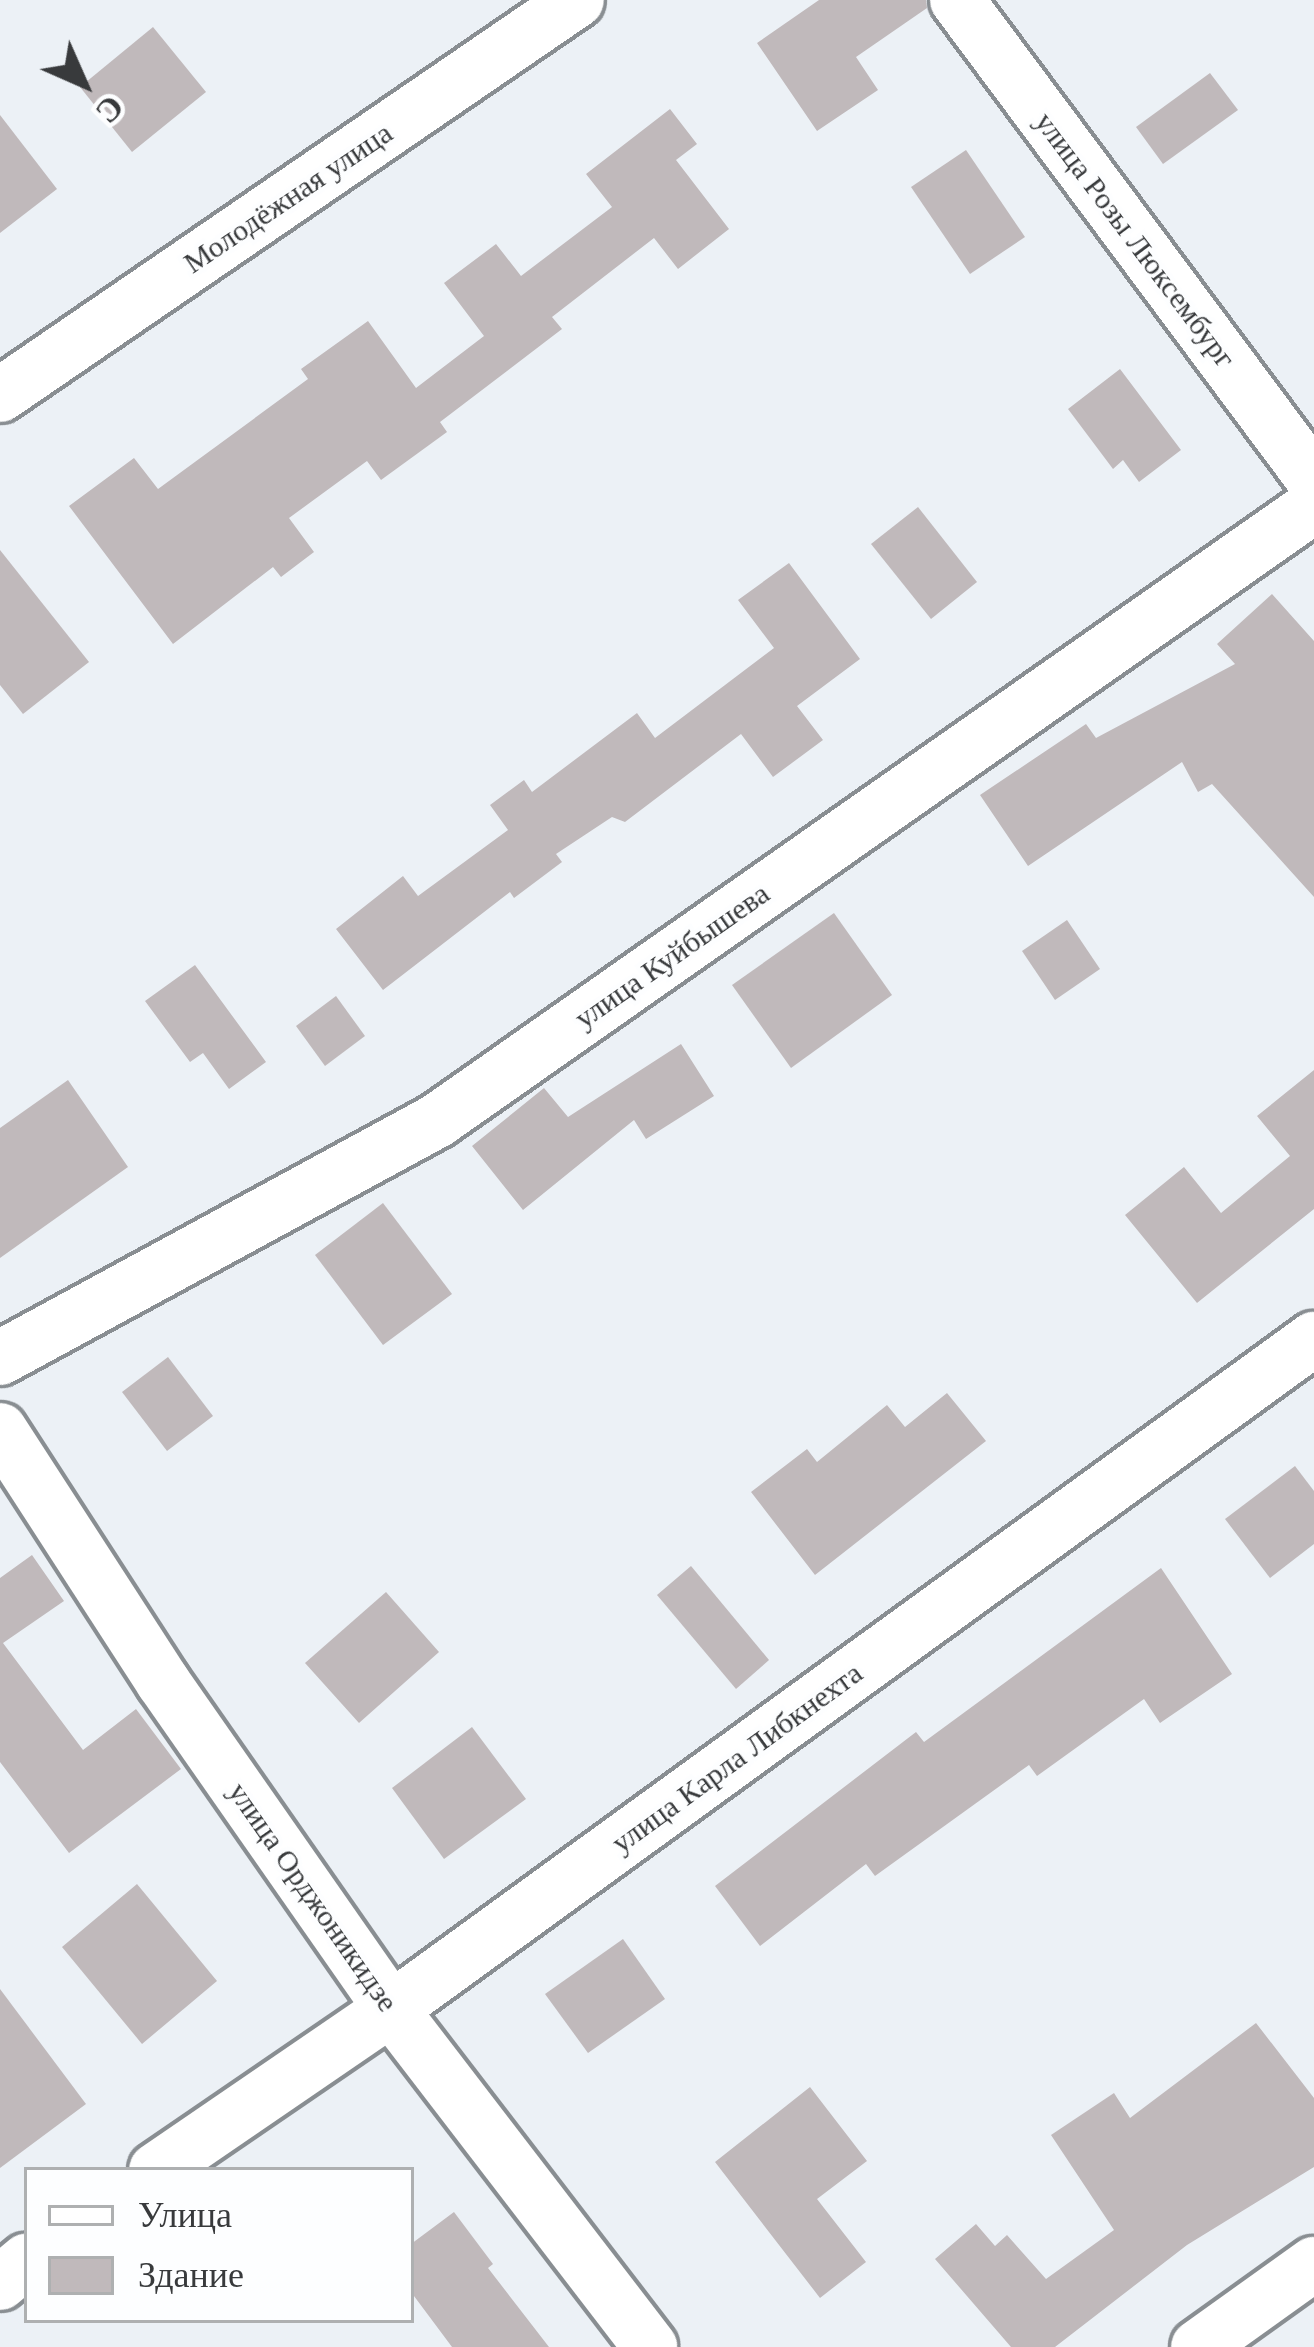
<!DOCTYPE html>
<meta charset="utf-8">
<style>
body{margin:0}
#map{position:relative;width:1314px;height:2347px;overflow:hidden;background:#ecf1f6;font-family:"Times New Roman",serif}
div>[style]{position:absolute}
.building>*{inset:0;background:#c0b9bb}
.roads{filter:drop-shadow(3px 0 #898e92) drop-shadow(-3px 0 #898e92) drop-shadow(0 3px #898e92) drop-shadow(0 -3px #898e92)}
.street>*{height:54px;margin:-27px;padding:0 27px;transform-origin:27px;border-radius:27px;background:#fff}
span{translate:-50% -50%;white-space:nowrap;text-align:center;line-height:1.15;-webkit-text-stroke:9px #fdfeff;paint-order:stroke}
.street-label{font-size:30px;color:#383a3c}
.legend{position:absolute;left:24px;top:2167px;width:390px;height:156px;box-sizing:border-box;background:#fdfeff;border:3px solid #aeb0b1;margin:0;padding:15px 21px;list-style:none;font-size:36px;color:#383a3c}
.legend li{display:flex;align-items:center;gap:24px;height:60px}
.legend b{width:60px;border:3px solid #aeb0b1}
.north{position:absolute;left:24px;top:24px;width:120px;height:120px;-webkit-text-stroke:9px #fdfeff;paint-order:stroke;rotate:135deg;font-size:33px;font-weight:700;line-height:48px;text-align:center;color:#383a3c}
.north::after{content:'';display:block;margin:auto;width:42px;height:54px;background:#383a3c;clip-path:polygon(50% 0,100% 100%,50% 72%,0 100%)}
</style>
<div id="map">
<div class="building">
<i style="clip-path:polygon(819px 0,926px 0,927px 8px,856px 57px,878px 90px,817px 131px,757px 43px)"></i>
<i style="clip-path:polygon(153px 27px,206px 92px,132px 152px,80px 87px)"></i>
<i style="clip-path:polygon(1210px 73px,1238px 110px,1163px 164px,1136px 127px)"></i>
<i style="clip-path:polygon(670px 109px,697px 144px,676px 160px,729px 229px,678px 269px,654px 238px,552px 317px,562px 329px,440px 422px,447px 432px,381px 480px,367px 461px,289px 518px,314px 552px,281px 577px,273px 567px,173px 644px,69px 506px,134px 458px,158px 489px,308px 379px,301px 369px,368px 321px,416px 388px,484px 336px,444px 283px,496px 244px,521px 276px,612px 207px,586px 174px)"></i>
<i style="clip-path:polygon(0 115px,57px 189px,0 233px)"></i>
<i style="clip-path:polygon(966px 150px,1025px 237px,970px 274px,911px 187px)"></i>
<i style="clip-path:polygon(1120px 369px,1181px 450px,1139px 482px,1123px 460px,1113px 469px,1068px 409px)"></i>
<i style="clip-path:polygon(918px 507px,977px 582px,931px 619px,871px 544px)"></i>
<i style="clip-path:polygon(0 550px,89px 662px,23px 714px,0 685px)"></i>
<i style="clip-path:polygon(789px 563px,860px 659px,797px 706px,823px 740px,773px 777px,741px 734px,625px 822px,612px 817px,556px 854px,562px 862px,514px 898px,510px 892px,383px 990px,336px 929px,403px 876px,418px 896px,508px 830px,490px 805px,524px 780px,532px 792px,637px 713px,655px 738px,774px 648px,738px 600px)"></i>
<i style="clip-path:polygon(1272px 594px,1314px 641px,1314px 897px,1212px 784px,1198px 792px,1182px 762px,1028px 866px,980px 795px,1086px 724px,1096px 738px,1235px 664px,1217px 644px)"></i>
<i style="clip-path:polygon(834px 913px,892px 995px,791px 1068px,732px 985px)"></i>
<i style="clip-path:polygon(1067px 920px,1100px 969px,1055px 1000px,1022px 951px)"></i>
<i style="clip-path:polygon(195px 965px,266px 1062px,229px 1089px,203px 1053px,190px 1062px,145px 1001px)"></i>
<i style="clip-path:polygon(336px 996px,365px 1036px,325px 1066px,296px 1026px)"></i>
<i style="clip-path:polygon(681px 1044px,714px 1096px,646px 1139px,634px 1120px,523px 1210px,472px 1146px,544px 1088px,568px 1117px)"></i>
<i style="clip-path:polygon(1314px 1070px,1314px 1209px,1197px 1303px,1125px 1215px,1184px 1167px,1221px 1213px,1290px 1156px,1257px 1116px)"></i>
<i style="clip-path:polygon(68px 1080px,128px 1167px,0 1258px,0 1128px)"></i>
<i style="clip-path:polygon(383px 1203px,452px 1294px,383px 1345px,315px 1255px)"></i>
<i style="clip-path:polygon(168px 1357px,213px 1416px,167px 1451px,122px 1392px)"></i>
<i style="clip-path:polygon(947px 1393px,986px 1441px,815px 1575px,751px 1492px,807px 1449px,817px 1462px,887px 1405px,905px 1427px)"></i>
<i style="clip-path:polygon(1295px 1466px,1314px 1491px,1314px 1544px,1270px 1578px,1225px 1519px)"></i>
<i style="clip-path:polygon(32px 1555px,64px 1601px,3px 1643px,83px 1750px,136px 1709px,181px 1769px,69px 1853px,0 1762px,0 1578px)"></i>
<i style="clip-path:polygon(691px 1566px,769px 1660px,736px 1689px,657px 1595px)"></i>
<i style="clip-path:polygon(1161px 1568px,1232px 1674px,1160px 1723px,1144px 1699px,1037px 1776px,1029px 1765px,875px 1876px,866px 1864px,760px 1946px,715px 1886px,916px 1732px,924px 1742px)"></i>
<i style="clip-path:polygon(386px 1592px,439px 1652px,359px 1723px,305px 1663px)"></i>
<i style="clip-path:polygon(472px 1727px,526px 1799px,444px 1859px,392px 1788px)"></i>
<i style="clip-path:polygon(137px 1884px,217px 1981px,142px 2044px,62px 1947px)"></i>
<i style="clip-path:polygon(623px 1939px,665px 1999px,588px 2053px,545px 1994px)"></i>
<i style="clip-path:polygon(0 1989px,86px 2104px,0 2168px)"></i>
<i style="clip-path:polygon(1256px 2023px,1314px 2098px,1314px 2167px,1187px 2245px,1055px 2347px,1011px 2347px,935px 2259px,976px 2224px,995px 2246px,1007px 2235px,1046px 2279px,1114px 2230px,1051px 2135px,1114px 2093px,1130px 2118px)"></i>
<i style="clip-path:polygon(810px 2087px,867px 2161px,817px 2199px,866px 2262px,820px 2298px,715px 2162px)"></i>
<i style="clip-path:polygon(454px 2212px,493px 2264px,488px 2268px,549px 2347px,452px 2347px,411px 2292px,411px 2244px)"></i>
</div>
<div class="roads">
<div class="street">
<i style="left:957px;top:0;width:598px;rotate:53.36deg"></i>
<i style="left:0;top:395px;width:699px;rotate:-34.39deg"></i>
<i style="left:0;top:1358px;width:498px;rotate:-28.5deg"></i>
<i style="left:438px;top:1120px;width:1070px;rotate:-35.03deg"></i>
<i style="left:0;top:1430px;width:300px;rotate:57.1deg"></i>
<i style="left:163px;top:1682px;width:399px;rotate:55.1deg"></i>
<i style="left:391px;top:2009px;width:426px;rotate:52.5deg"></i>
<i style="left:156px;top:2170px;width:285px;rotate:-34.4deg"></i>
<i style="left:391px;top:2009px;width:1141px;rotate:-35.98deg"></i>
<i style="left:0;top:2283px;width:35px;rotate:-40deg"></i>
<i style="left:1198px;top:2347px;width:143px;rotate:-35.6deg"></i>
</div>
</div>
<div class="street-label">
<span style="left:288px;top:198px;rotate:-34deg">Молодёжная улица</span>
<span style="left:1135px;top:240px;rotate:53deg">улица Розы Люксембург</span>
<span style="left:672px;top:956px;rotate:-35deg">улица Куйбышева</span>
<span style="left:737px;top:1758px;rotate:-36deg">улица Карла Либкнехта</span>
<span style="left:313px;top:1897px;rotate:55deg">улица Орджоникидзе</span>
</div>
<ul class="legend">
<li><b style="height:15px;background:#fff"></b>Улица</li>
<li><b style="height:33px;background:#c0b9bb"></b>Здание</li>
</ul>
<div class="north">С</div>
</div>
